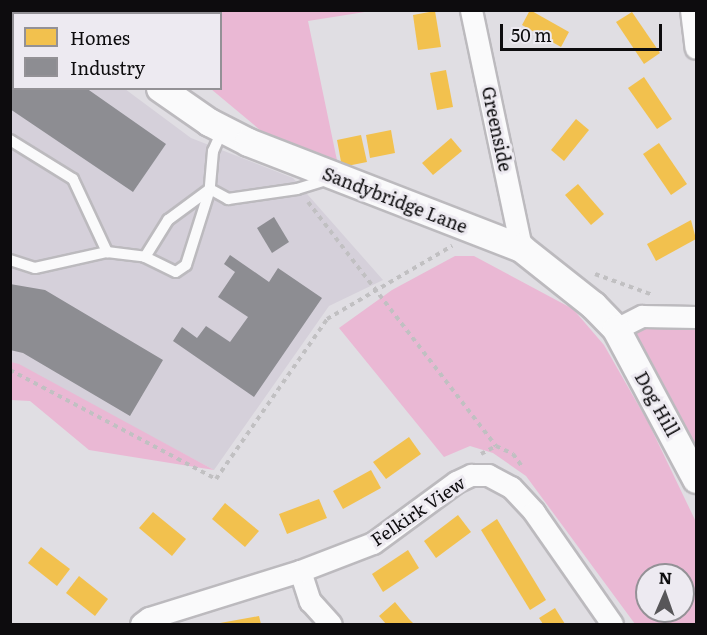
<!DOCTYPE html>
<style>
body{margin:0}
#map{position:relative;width:707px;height:635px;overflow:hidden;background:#e0dee3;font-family:Literata,serif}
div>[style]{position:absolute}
.built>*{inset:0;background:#d5d0da}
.green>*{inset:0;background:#eab8d4}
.homes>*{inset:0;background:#f2c14e}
.industry>*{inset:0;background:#8d8d92}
.path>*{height:4px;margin-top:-2px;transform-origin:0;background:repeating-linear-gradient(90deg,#c1c0c2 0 4.5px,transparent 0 9px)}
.roads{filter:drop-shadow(2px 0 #bcbabe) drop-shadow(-2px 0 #bcbabe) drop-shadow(0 2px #bcbabe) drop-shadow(0 -2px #bcbabe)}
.service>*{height:10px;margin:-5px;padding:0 5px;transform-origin:5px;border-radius:5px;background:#fafafb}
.minor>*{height:21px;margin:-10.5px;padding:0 10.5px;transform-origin:10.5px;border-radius:10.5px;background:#fafafb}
.tertiary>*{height:27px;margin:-13.5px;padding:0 13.5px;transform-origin:13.5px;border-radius:13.5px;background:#fafafb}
span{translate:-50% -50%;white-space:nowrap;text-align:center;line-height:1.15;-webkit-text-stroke:6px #edeaf1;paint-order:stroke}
.street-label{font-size:18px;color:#0d0c0e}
.frame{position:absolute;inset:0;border:12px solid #0d0c0e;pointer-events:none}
.legend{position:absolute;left:12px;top:12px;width:210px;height:78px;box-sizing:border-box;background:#edeaf1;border:2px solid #939196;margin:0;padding:8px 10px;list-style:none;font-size:18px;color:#0d0c0e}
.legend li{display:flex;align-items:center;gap:12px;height:30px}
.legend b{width:30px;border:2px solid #939196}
.north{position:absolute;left:635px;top:563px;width:60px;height:60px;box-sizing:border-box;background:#edeaf1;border:2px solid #939196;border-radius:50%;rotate:2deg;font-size:16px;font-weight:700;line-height:24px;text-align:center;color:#0d0c0e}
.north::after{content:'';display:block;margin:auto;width:21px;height:27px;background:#575659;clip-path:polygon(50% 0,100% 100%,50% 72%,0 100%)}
.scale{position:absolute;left:500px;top:24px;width:162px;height:27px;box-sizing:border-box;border:3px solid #0d0c0e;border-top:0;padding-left:8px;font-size:18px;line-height:21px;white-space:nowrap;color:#0d0c0e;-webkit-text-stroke:4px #edeaf1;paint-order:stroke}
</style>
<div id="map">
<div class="built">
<i style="clip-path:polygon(10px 11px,50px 13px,14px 14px,14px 88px,125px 89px,191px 138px,293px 178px,383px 280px,329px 306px,214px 470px,11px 362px)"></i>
</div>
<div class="green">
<i style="clip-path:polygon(125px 11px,371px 11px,308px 21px,339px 170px,278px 145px,211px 89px,220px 88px,220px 14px)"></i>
<i style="clip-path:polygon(evenodd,455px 256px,474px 256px,573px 309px,604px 345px,648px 422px,696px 522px,696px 624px,635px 624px,526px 476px,493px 453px,470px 446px,444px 457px,339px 328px,392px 290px,455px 256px,647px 575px,683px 575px,683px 611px,647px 611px,647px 575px)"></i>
<i style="clip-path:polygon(696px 317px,696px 479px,628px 323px)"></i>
<i style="clip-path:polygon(11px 362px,19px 364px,214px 470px,89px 450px,30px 401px,11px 400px)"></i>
</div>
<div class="homes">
<i style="clip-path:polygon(530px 10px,569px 32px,561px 47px,522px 25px)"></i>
<i style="clip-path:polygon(435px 11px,441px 47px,418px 50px,413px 15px)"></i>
<i style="clip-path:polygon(632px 12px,660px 53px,644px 64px,616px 22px)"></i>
<i style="clip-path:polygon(446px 70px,453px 107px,437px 110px,430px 73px)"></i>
<i style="clip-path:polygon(644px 77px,672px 119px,657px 129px,628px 88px)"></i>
<i style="clip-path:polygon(576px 119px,589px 130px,564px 161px,551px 150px)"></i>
<i style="clip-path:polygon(391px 130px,395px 153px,370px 158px,366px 135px)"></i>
<i style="clip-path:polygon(361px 135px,367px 162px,342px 167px,337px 140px)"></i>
<i style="clip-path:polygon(451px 138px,462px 151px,433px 175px,422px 163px)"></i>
<i style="clip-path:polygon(659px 143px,687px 184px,671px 195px,643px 154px)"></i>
<i style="clip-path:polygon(578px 184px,604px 214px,591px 225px,565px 195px)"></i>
<i style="clip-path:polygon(691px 220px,696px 239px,656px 261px,647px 244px)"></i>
<i style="clip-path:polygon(409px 437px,421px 454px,386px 479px,373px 462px)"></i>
<i style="clip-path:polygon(371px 470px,381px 488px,343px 509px,333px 491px)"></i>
<i style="clip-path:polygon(319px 499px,327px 518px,287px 534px,279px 514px)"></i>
<i style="clip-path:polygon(225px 503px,259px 531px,245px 547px,212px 519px)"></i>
<i style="clip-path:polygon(153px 512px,186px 539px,172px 556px,139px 528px)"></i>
<i style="clip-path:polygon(458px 515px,471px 532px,436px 558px,424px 541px)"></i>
<i style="clip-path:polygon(497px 519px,546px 600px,530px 610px,481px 530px)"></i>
<i style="clip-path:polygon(41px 547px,70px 569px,57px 586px,28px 563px)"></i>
<i style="clip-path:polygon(408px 550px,419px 568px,383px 592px,372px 574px)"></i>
<i style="clip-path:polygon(79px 576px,108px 599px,95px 616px,66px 593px)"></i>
<i style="clip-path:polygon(395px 602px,409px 619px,414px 624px,386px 624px,379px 616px)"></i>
<i style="clip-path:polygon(555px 608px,565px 624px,543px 624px,539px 618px)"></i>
<i style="clip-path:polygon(259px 616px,261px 624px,220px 624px,220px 623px)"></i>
</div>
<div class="industry">
<i style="clip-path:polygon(10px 37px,14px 88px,86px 88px,166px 144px,133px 192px,10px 109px)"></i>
<i style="clip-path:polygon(274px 217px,289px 242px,272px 253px,257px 228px)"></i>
<i style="clip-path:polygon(230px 255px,269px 282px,278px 268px,322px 298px,254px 397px,173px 341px,182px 327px,197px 338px,206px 326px,230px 342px,248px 317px,218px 297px,235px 272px,224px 264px)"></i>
<i style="clip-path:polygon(10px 284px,45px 290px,163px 360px,130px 416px,23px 353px,10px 350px)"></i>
</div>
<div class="path">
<i style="left:308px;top:202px;width:308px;rotate:52.4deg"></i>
<i style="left:595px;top:274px;width:59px;rotate:20deg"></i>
<i style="left:10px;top:370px;width:233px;rotate:27.9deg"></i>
<i style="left:216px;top:479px;width:195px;rotate:-55.2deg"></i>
<i style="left:327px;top:319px;width:145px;rotate:-30.3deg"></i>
<i style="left:481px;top:454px;width:17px;rotate:-28deg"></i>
<i style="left:496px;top:446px;width:19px;rotate:25deg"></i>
<i style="left:513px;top:454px;width:17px;rotate:54deg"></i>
</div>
<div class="roads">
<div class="service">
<i style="left:222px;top:131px;width:22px;rotate:114deg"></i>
<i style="left:213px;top:151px;width:38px;rotate:95deg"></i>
<i style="left:210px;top:189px;width:21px;rotate:29deg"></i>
<i style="left:228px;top:199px;width:70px;rotate:-8.2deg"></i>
<i style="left:297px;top:189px;width:34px;rotate:-17deg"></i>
<i style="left:10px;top:140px;width:74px;rotate:31.8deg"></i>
<i style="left:73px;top:179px;width:81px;rotate:65deg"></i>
<i style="left:145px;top:257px;width:44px;rotate:-58.1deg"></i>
<i style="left:168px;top:220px;width:52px;rotate:-36.4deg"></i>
<i style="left:10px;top:260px;width:26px;rotate:18deg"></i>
<i style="left:35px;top:268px;width:74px;rotate:-12.5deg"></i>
<i style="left:107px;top:252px;width:38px;rotate:7deg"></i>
<i style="left:145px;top:257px;width:34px;rotate:26deg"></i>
<i style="left:176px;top:272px;width:12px;rotate:-35deg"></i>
<i style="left:186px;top:265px;width:80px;rotate:-72.5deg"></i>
</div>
<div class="minor">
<i style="left:471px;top:10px;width:243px;rotate:78.1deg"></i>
<i style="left:691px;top:10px;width:38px;rotate:83deg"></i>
<i style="left:616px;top:329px;width:29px;rotate:-27deg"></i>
<i style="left:642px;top:316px;width:54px;rotate:1.1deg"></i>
<i style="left:300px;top:571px;width:32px;rotate:72deg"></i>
<i style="left:310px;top:601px;width:31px;rotate:48deg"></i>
<i style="left:141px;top:624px;width:10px;rotate:-37deg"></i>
<i style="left:149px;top:618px;width:158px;rotate:-17.3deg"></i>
<i style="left:300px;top:571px;width:78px;rotate:-21deg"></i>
<i style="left:373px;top:543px;width:103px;rotate:-36.3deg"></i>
<i style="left:456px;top:482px;width:17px;rotate:-25deg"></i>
<i style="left:471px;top:475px;width:17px"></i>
<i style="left:488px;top:475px;width:26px;rotate:28deg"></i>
<i style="left:511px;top:487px;width:34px;rotate:47deg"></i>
<i style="left:534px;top:512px;width:136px;rotate:55.1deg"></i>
</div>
<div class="tertiary">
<i style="left:81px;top:10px;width:4px;rotate:63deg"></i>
<i style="left:160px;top:88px;width:60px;rotate:34.8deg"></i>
<i style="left:209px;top:122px;width:44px;rotate:27.1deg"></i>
<i style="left:248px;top:142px;width:293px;rotate:21.2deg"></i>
<i style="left:521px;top:248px;width:92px;rotate:38.4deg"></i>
<i style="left:593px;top:305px;width:33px;rotate:46deg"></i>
<i style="left:616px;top:329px;width:170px;rotate:61.9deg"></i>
</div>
</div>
<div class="street-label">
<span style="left:497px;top:129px;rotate:78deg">Greenside</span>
<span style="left:395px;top:200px;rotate:21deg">Sandybridge Lane</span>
<span style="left:657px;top:404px;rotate:61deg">Dog Hill</span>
<span style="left:418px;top:511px;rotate:-34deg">Felkirk View</span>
</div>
<div class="frame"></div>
<ul class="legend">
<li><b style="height:16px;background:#f2c14e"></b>Homes</li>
<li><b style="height:16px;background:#8d8d92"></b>Industry</li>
</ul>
<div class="north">N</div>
<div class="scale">50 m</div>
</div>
